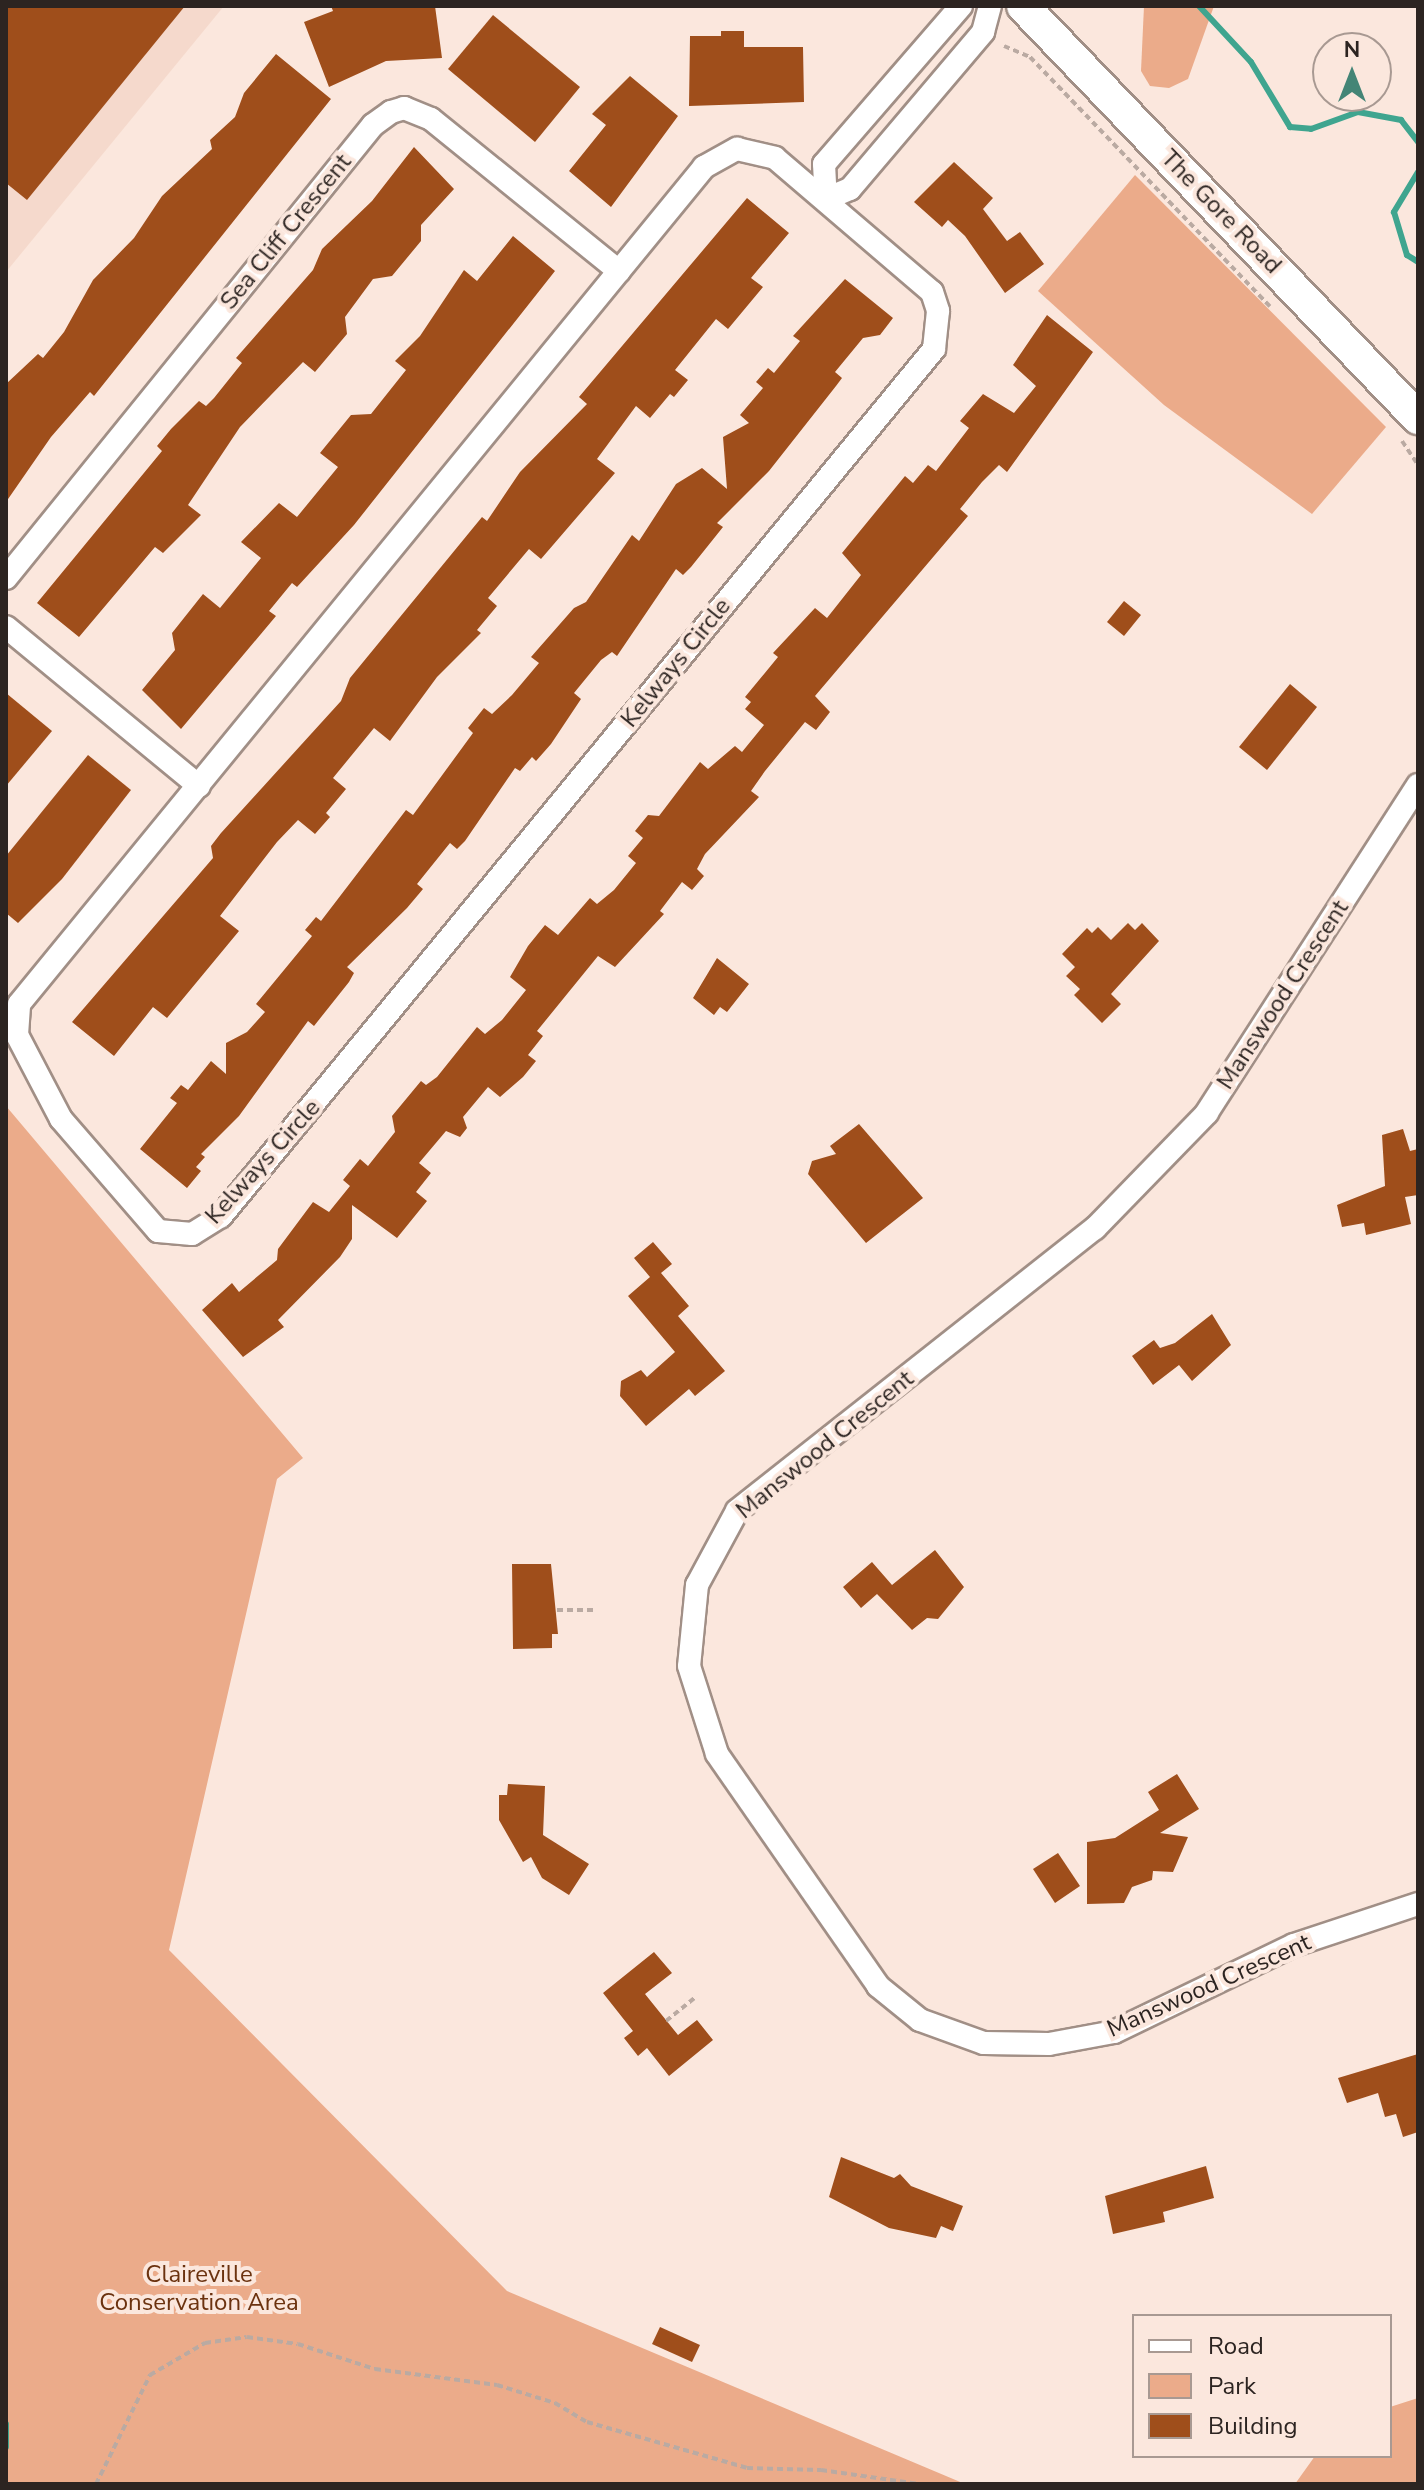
<!DOCTYPE html>
<style>
body{margin:0}
#map{position:relative;width:1424px;height:2490px;overflow:hidden;background:#fbe7dd;font-family:"Nunito Sans",sans-serif}
div>[style]{position:absolute}
.built>*{inset:0;background:#f5d9cc}
.green>*{inset:0;background:#ebab8a}
.stream>*{height:6px;margin:-3px;padding:0 3px;transform-origin:3px;border-radius:3px;background:#3fa58f}
.building>*{inset:0;background:#9f4e1b}
.path>*{height:4px;margin-top:-2px;transform-origin:0;background:repeating-linear-gradient(90deg,#baaaa2 0 6px,transparent 0 10px)}
.roads{filter:drop-shadow(2px 0 #a18f86) drop-shadow(-2px 0 #a18f86) drop-shadow(0 2px #a18f86) drop-shadow(0 -2px #a18f86)}
.minor>*{height:22px;margin:-11px;padding:0 11px;transform-origin:11px;border-radius:11px;background:#fff}
.secondary>*{height:32px;margin:-16px;padding:0 16px;transform-origin:16px;border-radius:16px;background:#fff}
span{translate:-50% -50%;white-space:nowrap;text-align:center;line-height:1.15;-webkit-text-stroke:8px #fbe7dd;paint-order:stroke}
.street-label{font-size:24px;color:#2c2421}
.park-label{font-size:24px;color:#6b320f}
.frame{position:absolute;inset:0;border:8px solid #2c2421;pointer-events:none}
.legend{position:absolute;left:1132px;top:2314px;width:260px;height:144px;box-sizing:border-box;background:#fbe7dd;border:2px solid #a89992;margin:0;padding:10px 14px;list-style:none;font-size:24px;color:#2c2421}
.legend li{display:flex;align-items:center;gap:16px;height:40px}
.legend b{width:40px;border:2px solid #a89992}
.north{position:absolute;left:1312px;top:32px;width:80px;height:80px;box-sizing:border-box;background:#fbe7dd;border:2px solid #a89992;border-radius:50%;rotate:0deg;font-size:22px;font-weight:700;line-height:32px;text-align:center;color:#2c2421}
.north::after{content:'';display:block;margin:auto;width:28px;height:36px;background:#448576;clip-path:polygon(50% 0,100% 100%,50% 72%,0 100%)}
</style>
<div id="map">
<div class="built">
<i style="clip-path:polygon(6px 6px,224px 6px,6px 272px)"></i>
</div>
<div class="green">
<i style="clip-path:polygon(1144px 6px,1214px 6px,1188px 79px,1169px 88px,1150px 86px,1141px 71px)"></i>
<i style="clip-path:polygon(1135px 175px,1386px 427px,1312px 514px,1164px 405px,1038px 291px)"></i>
<i style="clip-path:polygon(6px 1106px,303px 1458px,277px 1479px,169px 1950px,507px 2291px,965px 2484px,6px 2484px)"></i>
<i style="clip-path:polygon(1418px 2398px,1418px 2484px,1295px 2484px,1315px 2456px,1390px 2456px,1390px 2407px)"></i>
</div>
<div class="stream">
<i style="left:1199px;top:6px;width:76px;rotate:47.1deg"></i>
<i style="left:1251px;top:62px;width:76px;rotate:59deg"></i>
<i style="left:1290px;top:127px;width:21px;rotate:5deg"></i>
<i style="left:1311px;top:129px;width:50px;rotate:-19.9deg"></i>
<i style="left:1358px;top:112px;width:44px;rotate:10.5deg"></i>
<i style="left:1401px;top:120px;width:28px;rotate:52deg"></i>
<i style="left:1418px;top:172px;width:47px;rotate:121deg"></i>
<i style="left:1394px;top:212px;width:45px;rotate:73.2deg"></i>
<i style="left:1407px;top:255px;width:13px;rotate:32deg"></i>
<i style="left:6px;top:2424px;width:23px;rotate:90deg"></i>
</div>
<div class="building">
<i style="clip-path:polygon(6px 6px,185px 6px,27px 200px,6px 183px)"></i>
<i style="clip-path:polygon(331px 6px,435px 6px,442px 58px,386px 61px,329px 87px,304px 22px,333px 11px)"></i>
<i style="clip-path:polygon(493px 15px,580px 87px,535px 142px,448px 69px)"></i>
<i style="clip-path:polygon(721px 31px,744px 31px,744px 47px,803px 47px,804px 102px,689px 106px,690px 36px,721px 36px)"></i>
<i style="clip-path:polygon(276px 54px,331px 99px,94px 396px,90px 392px,51px 437px,6px 502px,6px 384px,38px 354px,43px 358px,64px 332px,93px 280px,134px 238px,162px 196px,212px 149px,210px 140px,235px 117px,244px 93px)"></i>
<i style="clip-path:polygon(630px 76px,678px 116px,611px 207px,569px 171px,606px 125px,592px 114px)"></i>
<i style="clip-path:polygon(414px 147px,454px 189px,421px 225px,421px 241px,392px 276px,373px 279px,345px 317px,347px 334px,315px 372px,303px 362px,240px 427px,188px 505px,201px 515px,163px 553px,155px 547px,79px 637px,37px 603px,162px 451px,157px 446px,171px 429px,199px 401px,206px 406px,214px 398px,242px 363px,236px 358px,313px 270px,322px 249px,372px 201px)"></i>
<i style="clip-path:polygon(954px 162px,993px 198px,983px 209px,1007px 241px,1020px 232px,1044px 264px,1005px 293px,965px 236px,948px 220px,942px 227px,914px 202px)"></i>
<i style="clip-path:polygon(747px 198px,789px 233px,751px 278px,763px 287px,728px 329px,716px 319px,675px 370px,688px 380px,674px 397px,670px 394px,650px 418px,636px 406px,597px 459px,615px 473px,541px 559px,529px 549px,488px 598px,497px 606px,477px 630px,481px 633px,437px 677px,390px 741px,374px 728px,333px 778px,346px 789px,326px 813px,330px 817px,315px 834px,298px 820px,277px 842px,220px 916px,239px 931px,167px 1018px,153px 1007px,114px 1056px,72px 1022px,213px 858px,211px 846px,221px 833px,341px 701px,350px 678px,482px 517px,487px 521px,520px 472px,587px 404px,579px 397px)"></i>
<i style="clip-path:polygon(513px 236px,555px 271px,354px 525px,297px 587px,292px 583px,269px 611px,276px 616px,181px 729px,142px 690px,175px 650px,172px 633px,203px 594px,220px 608px,261px 558px,241px 542px,279px 503px,297px 517px,338px 467px,320px 453px,351px 415px,371px 414px,406px 370px,395px 361px,420px 336px,464px 270px,477px 281px)"></i>
<i style="clip-path:polygon(845px 279px,893px 318px,880px 335px,863px 338px,835px 372px,842px 378px,836px 386px,769px 471px,717px 523px,723px 527px,691px 567px,683px 575px,676px 569px,617px 656px,612px 652px,601px 660px,574px 693px,581px 699px,551px 744px,536px 761px,532px 757px,520px 771px,515px 768px,465px 841px,457px 849px,450px 843px,417px 884px,423px 889px,407px 908px,347px 967px,354px 973px,349px 982px,314px 1026px,308px 1021px,239px 1116px,201px 1154px,205px 1157px,196px 1167px,201px 1171px,187px 1188px,140px 1149px,177px 1103px,170px 1098px,181px 1085px,188px 1090px,211px 1061px,226px 1074px,226px 1043px,247px 1032px,265px 1012px,256px 1004px,312px 936px,305px 930px,316px 917px,321px 921px,406px 810px,413px 815px,473px 733px,468px 728px,484px 708px,492px 714px,512px 695px,539px 663px,531px 657px,574px 608px,586px 602px,632px 535px,639px 541px,676px 484px,702px 468px,727px 489px,723px 437px,749px 423px,740px 415px,763px 388px,756px 382px,768px 368px,774px 373px,800px 341px,793px 336px)"></i>
<i style="clip-path:polygon(1047px 315px,1093px 352px,1007px 472px,999px 465px,982px 482px,960px 509px,968px 516px,815px 696px,830px 712px,816px 730px,805px 722px,765px 771px,751px 791px,759px 797px,705px 854px,697px 869px,704px 876px,692px 890px,682px 882px,660px 911px,664px 914px,615px 967px,598px 956px,537px 1031px,543px 1036px,528px 1055px,536px 1061px,523px 1077px,500px 1097px,488px 1087px,463px 1117px,467px 1128px,460px 1137px,446px 1131px,419px 1163px,431px 1173px,416px 1192px,427px 1201px,397px 1238px,352px 1205px,352px 1239px,340px 1257px,278px 1320px,284px 1327px,243px 1357px,202px 1310px,232px 1283px,239px 1292px,277px 1260px,278px 1249px,313px 1202px,329px 1212px,350px 1186px,343px 1180px,360px 1159px,368px 1166px,395px 1132px,392px 1116px,421px 1081px,426px 1085px,437px 1077px,477px 1027px,485px 1034px,502px 1020px,526px 990px,510px 977px,528px 946px,545px 925px,558px 935px,590px 898px,597px 904px,614px 890px,636px 863px,628px 856px,643px 838px,635px 831px,648px 815px,659px 816px,700px 762px,708px 769px,735px 746px,742px 752px,764px 725px,745px 709px,751px 702px,745px 697px,778px 657px,773px 653px,815px 608px,827px 618px,861px 575px,842px 553px,905px 476px,913px 483px,928px 465px,936px 471px,969px 428px,960px 421px,983px 394px,1014px 413px,1036px 386px,1013px 365px)"></i>
<i style="clip-path:polygon(1124px 601px,1141px 615px,1124px 636px,1107px 622px)"></i>
<i style="clip-path:polygon(1290px 684px,1317px 707px,1267px 770px,1239px 747px)"></i>
<i style="clip-path:polygon(6px 693px,52px 731px,6px 786px)"></i>
<i style="clip-path:polygon(88px 755px,131px 790px,62px 879px,18px 923px,6px 913px,6px 856px)"></i>
<i style="clip-path:polygon(1128px 923px,1135px 930px,1142px 923px,1159px 941px,1111px 994px,1121px 1004px,1102px 1023px,1074px 995px,1080px 989px,1066px 976px,1075px 967px,1062px 954px,1087px 928px,1092px 933px,1098px 927px,1111px 940px)"></i>
<i style="clip-path:polygon(717px 958px,749px 984px,727px 1012px,720px 1007px,714px 1015px,693px 998px)"></i>
<i style="clip-path:polygon(859px 1124px,923px 1198px,866px 1243px,808px 1174px,812px 1161px,836px 1154px,830px 1146px)"></i>
<i style="clip-path:polygon(1403px 1129px,1410px 1151px,1418px 1149px,1418px 1195px,1405px 1197px,1411px 1224px,1366px 1235px,1364px 1223px,1342px 1227px,1337px 1205px,1385px 1186px,1382px 1135px)"></i>
<i style="clip-path:polygon(653px 1242px,672px 1264px,661px 1273px,689px 1306px,678px 1316px,725px 1371px,695px 1396px,689px 1389px,646px 1426px,620px 1396px,621px 1381px,641px 1370px,647px 1377px,675px 1352px,628px 1296px,650px 1277px,634px 1258px)"></i>
<i style="clip-path:polygon(1212px 1314px,1231px 1345px,1192px 1381px,1179px 1365px,1153px 1385px,1132px 1356px,1154px 1340px,1160px 1348px,1175px 1343px)"></i>
<i style="clip-path:polygon(935px 1550px,964px 1587px,938px 1619px,927px 1618px,912px 1630px,877px 1594px,861px 1608px,843px 1587px,872px 1562px,892px 1585px)"></i>
<i style="clip-path:polygon(512px 1564px,551px 1564px,558px 1634px,552px 1634px,552px 1648px,513px 1649px)"></i>
<i style="clip-path:polygon(1177px 1774px,1199px 1809px,1160px 1833px,1188px 1837px,1173px 1872px,1153px 1871px,1152px 1880px,1132px 1887px,1124px 1903px,1087px 1904px,1087px 1842px,1115px 1838px,1159px 1810px,1148px 1792px)"></i>
<i style="clip-path:polygon(508px 1784px,545px 1786px,543px 1835px,589px 1864px,569px 1895px,542px 1878px,531px 1857px,523px 1862px,499px 1820px,499px 1795px,507px 1795px)"></i>
<i style="clip-path:polygon(1058px 1853px,1080px 1886px,1055px 1903px,1033px 1869px)"></i>
<i style="clip-path:polygon(654px 1952px,672px 1973px,645px 1994px,678px 2035px,697px 2020px,713px 2040px,669px 2076px,647px 2048px,638px 2056px,624px 2038px,633px 2031px,603px 1993px)"></i>
<i style="clip-path:polygon(1418px 2054px,1418px 2132px,1403px 2137px,1396px 2114px,1385px 2117px,1378px 2093px,1347px 2103px,1338px 2078px)"></i>
<i style="clip-path:polygon(841px 2157px,894px 2178px,900px 2174px,911px 2186px,963px 2206px,953px 2231px,941px 2226px,936px 2238px,889px 2228px,829px 2197px)"></i>
<i style="clip-path:polygon(1206px 2166px,1214px 2198px,1163px 2212px,1165px 2222px,1113px 2234px,1105px 2196px)"></i>
<i style="clip-path:polygon(660px 2327px,700px 2345px,692px 2362px,652px 2344px)"></i>
</div>
<div class="path">
<i style="left:1004px;top:46px;width:28px;rotate:23deg"></i>
<i style="left:1030px;top:57px;width:346px;rotate:46.1deg"></i>
<i style="left:1402px;top:441px;width:29px;rotate:56deg"></i>
<i style="left:557px;top:1610px;width:37px"></i>
<i style="left:666px;top:2021px;width:38px;rotate:-39deg"></i>
<i style="left:96px;top:2484px;width:122px;rotate:-63.6deg"></i>
<i style="left:150px;top:2375px;width:64px;rotate:-30.2deg"></i>
<i style="left:205px;top:2343px;width:42px;rotate:-8.1deg"></i>
<i style="left:247px;top:2337px;width:51px;rotate:7.8deg"></i>
<i style="left:298px;top:2344px;width:81px;rotate:18deg"></i>
<i style="left:375px;top:2369px;width:123px;rotate:7.5deg"></i>
<i style="left:497px;top:2385px;width:61px;rotate:17.2deg"></i>
<i style="left:555px;top:2403px;width:37px;rotate:31deg"></i>
<i style="left:587px;top:2422px;width:166px;rotate:16deg"></i>
<i style="left:747px;top:2468px;width:74px;rotate:1.5deg"></i>
<i style="left:821px;top:2470px;width:99px;rotate:8.1deg"></i>
</div>
<div class="roads">
<div class="minor">
<i style="left:961px;top:6px;width:209px;rotate:130.9deg"></i>
<i style="left:824px;top:164px;width:35px;rotate:87deg"></i>
<i style="left:826px;top:199px;width:26px;rotate:-23deg"></i>
<i style="left:850px;top:189px;width:206px;rotate:-49.7deg"></i>
<i style="left:983px;top:32px;width:27px;rotate:-75deg"></i>
<i style="left:737px;top:149px;width:39px;rotate:13deg"></i>
<i style="left:775px;top:158px;width:206px;rotate:40.5deg"></i>
<i style="left:932px;top:292px;width:20px;rotate:72deg"></i>
<i style="left:938px;top:311px;width:38px;rotate:96deg"></i>
<i style="left:934px;top:349px;width:1123px;rotate:129.43deg"></i>
<i style="left:221px;top:1216px;width:34px;rotate:148deg"></i>
<i style="left:192px;top:1234px;width:34px;rotate:-175deg"></i>
<i style="left:158px;top:1231px;width:148px;rotate:-130.9deg"></i>
<i style="left:61px;top:1119px;width:95px;rotate:-117.6deg"></i>
<i style="left:17px;top:1035px;width:31px;rotate:-86deg"></i>
<i style="left:19px;top:1004px;width:1082px;rotate:-50.7deg"></i>
<i style="left:704px;top:167px;width:38px;rotate:-29deg"></i>
<i style="left:6px;top:578px;width:583px;rotate:-50.99deg"></i>
<i style="left:373px;top:125px;width:22px;rotate:-36deg"></i>
<i style="left:391px;top:112px;width:14px;rotate:-17deg"></i>
<i style="left:404px;top:108px;width:29px;rotate:22deg"></i>
<i style="left:431px;top:119px;width:242px;rotate:39deg"></i>
<i style="left:6px;top:627px;width:250px;rotate:39.5deg"></i>
<i style="left:1418px;top:785px;width:390px;rotate:122.8deg"></i>
<i style="left:1207px;top:1113px;width:161px;rotate:134.2deg"></i>
<i style="left:1095px;top:1228px;width:456px;rotate:141.7deg"></i>
<i style="left:737px;top:1511px;width:84px;rotate:118.4deg"></i>
<i style="left:697px;top:1585px;width:81px;rotate:95.6deg"></i>
<i style="left:689px;top:1666px;width:92px;rotate:72.3deg"></i>
<i style="left:717px;top:1754px;width:282px;rotate:55.2deg"></i>
<i style="left:878px;top:1986px;width:54px;rotate:39deg"></i>
<i style="left:920px;top:2020px;width:68px;rotate:19.8deg"></i>
<i style="left:984px;top:2043px;width:65px;rotate:0.9deg"></i>
<i style="left:1049px;top:2044px;width:66px;rotate:-10.5deg"></i>
<i style="left:1114px;top:2032px;width:200px;rotate:-25.8deg"></i>
<i style="left:1294px;top:1945px;width:131px;rotate:-18.3deg"></i>
</div>
<div class="secondary">
<i style="left:1023px;top:6px;width:571px;rotate:46.21deg"></i>
</div>
</div>
<div class="street-label">
<span style="left:1221px;top:212px;rotate:46deg">The Gore Road</span>
<span style="left:286px;top:232px;rotate:-51deg">Sea Cliff Crescent</span>
<span style="left:676px;top:663px;rotate:-51deg">Kelways Circle</span>
<span style="left:1283px;top:995px;rotate:-57deg">Manswood Crescent</span>
<span style="left:263px;top:1162px;rotate:-48deg">Kelways Circle</span>
<span style="left:825px;top:1445px;rotate:-39deg">Manswood Crescent</span>
<span style="left:1209px;top:1986px;rotate:-24deg">Manswood Crescent</span>
</div>
<div class="park-label">
<span style="left:199px;top:2289px">Claireville<br>Conservation Area</span>
</div>
<div class="frame"></div>
<ul class="legend">
<li><b style="height:10px;background:#fff"></b>Road</li>
<li><b style="height:22px;background:#ebab8a"></b>Park</li>
<li><b style="height:22px;background:#9f4e1b"></b>Building</li>
</ul>
<div class="north">N</div>
</div>
